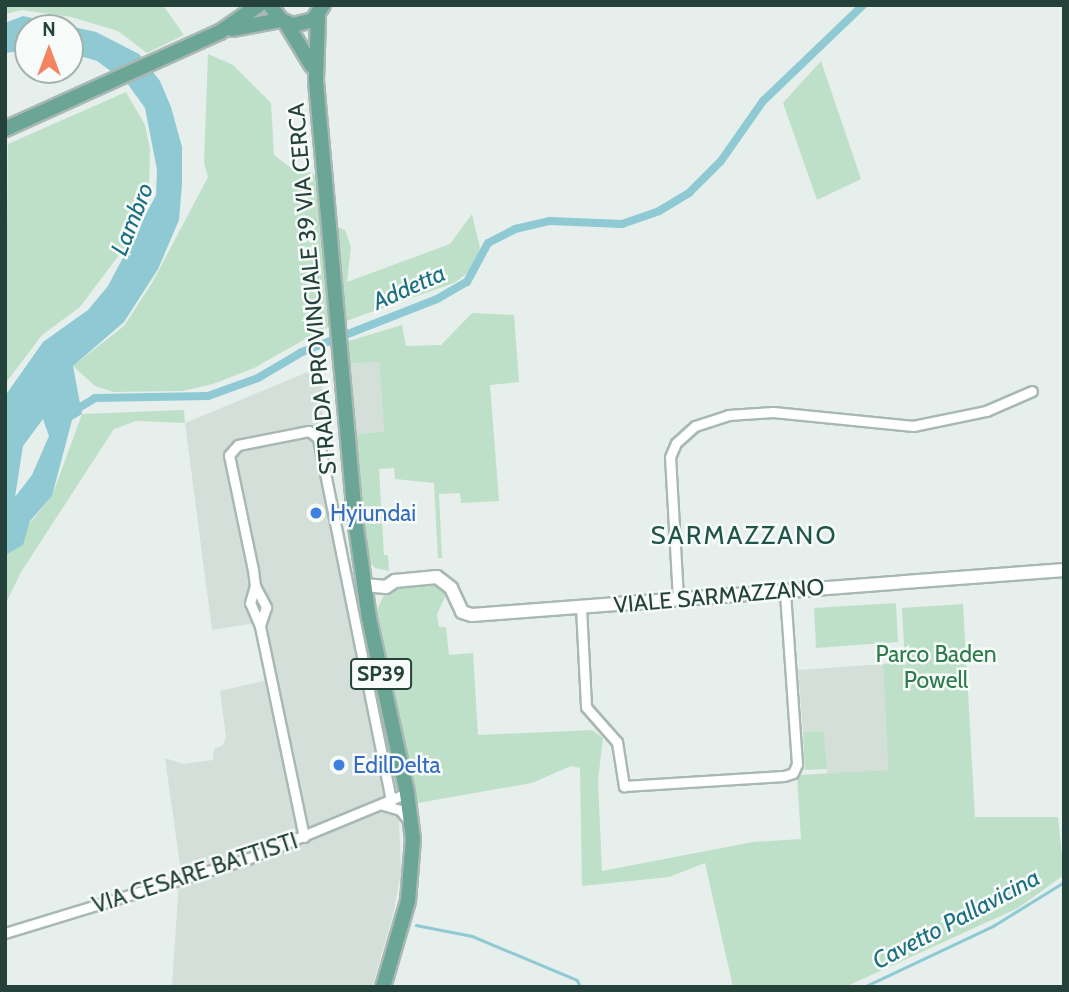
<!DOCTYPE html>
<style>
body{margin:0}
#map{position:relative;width:1069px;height:992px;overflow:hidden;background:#e6efeb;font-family:Cabin,sans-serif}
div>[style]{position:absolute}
.built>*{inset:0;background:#d4dfda}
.green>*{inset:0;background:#bfe0c8}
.water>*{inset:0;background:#8ec9d4}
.stream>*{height:2.5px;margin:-1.25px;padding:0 1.25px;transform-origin:1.25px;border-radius:1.25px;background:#8ec9d4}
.canal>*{height:8px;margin:-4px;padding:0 4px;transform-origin:4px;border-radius:4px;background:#8ec9d4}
.roads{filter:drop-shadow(2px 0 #a8b8b2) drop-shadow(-2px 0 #a8b8b2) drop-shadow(0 2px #a8b8b2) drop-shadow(0 -2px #a8b8b2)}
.street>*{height:9px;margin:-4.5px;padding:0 4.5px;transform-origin:4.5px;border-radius:4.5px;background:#fff}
.secondary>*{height:12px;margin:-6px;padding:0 6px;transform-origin:6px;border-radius:6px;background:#fff}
.primary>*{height:14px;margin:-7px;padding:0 7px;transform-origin:7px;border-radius:7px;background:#6aa596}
.dots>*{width:19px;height:19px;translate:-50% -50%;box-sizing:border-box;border:4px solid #f7fbf9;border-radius:50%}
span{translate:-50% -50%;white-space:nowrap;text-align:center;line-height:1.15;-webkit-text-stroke:5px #f7fbf9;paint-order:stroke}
.shield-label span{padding:2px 5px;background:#f7fbf9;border:2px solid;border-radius:5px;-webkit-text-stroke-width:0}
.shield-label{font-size:21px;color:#24423a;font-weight:700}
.street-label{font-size:23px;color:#24423a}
.shop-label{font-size:23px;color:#366cbe}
.left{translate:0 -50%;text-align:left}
.park-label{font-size:23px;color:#2d7a4b}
.water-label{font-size:24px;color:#1c6f80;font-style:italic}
.quarter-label{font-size:26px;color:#1f5548;letter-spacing:2px}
.frame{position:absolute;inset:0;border:7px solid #24423a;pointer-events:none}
.north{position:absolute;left:14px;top:14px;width:70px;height:70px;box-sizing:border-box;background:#f7fbf9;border:2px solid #a3b1ad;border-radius:50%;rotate:0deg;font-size:19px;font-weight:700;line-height:28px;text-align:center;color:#24423a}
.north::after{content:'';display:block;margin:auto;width:24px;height:32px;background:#f4845f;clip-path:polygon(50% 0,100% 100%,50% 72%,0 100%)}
</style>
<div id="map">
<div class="built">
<i style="clip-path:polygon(379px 362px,384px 431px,354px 435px,347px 364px)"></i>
<i style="clip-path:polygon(322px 366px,323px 427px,399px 819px,401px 873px,392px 919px,372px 987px,172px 987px,180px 865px,165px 758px,183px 764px,213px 760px,214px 749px,223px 745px,226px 737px,220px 691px,268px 680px,255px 623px,212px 630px,185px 423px)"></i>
<i style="clip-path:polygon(883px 664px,888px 770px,827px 774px,824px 731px,803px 732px,798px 670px)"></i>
</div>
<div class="green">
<i style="clip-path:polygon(5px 5px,163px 5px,184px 35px,147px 53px,118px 31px,71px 17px,22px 10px,5px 14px)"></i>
<i style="clip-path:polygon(208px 54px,233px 65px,271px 103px,274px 155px,295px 171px,313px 173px,320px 184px,325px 222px,345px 230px,351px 247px,347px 282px,450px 244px,472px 214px,480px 248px,472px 270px,454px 283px,323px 329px,254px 368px,213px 384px,182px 391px,113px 392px,95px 386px,73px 366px,124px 326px,152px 283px,208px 177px,204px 163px)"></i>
<i style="clip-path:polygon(821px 61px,861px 179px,817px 200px,783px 103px)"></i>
<i style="clip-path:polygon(126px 92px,145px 125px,150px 149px,149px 191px,137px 231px,80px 307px,42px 335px,5px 384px,8px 144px)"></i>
<i style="clip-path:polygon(472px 313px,514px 315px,519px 382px,490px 385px,499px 501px,461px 503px,460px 493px,439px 494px,442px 558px,438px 558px,434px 483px,395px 479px,394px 468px,379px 469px,384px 555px,388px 555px,389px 571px,375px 568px,367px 559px,354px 435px,384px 431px,379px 362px,347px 364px,345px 342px,402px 325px,406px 346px,441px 345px)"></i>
<i style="clip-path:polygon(184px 410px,185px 423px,136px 421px,114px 429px,21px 572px,5px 605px,5px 553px,52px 496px,82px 414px)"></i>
<i style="clip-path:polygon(433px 584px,447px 593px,437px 614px,439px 627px,446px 627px,449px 655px,473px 653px,478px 735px,592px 730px,603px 738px,598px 781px,602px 871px,753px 842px,801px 839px,797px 775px,888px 770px,883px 664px,905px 662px,902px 608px,963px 604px,975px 817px,1058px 817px,1064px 875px,1018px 908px,845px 987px,733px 987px,705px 863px,669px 877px,582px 886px,580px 768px,571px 766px,532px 783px,418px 803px,377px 610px,384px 595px,396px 587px)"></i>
<i style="clip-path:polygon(896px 603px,898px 642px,816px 648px,814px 608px)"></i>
<i style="clip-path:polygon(824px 731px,827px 769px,805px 770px,803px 732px)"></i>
</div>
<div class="water">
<i style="clip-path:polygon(evenodd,23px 16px,96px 32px,139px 54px,160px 81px,171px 107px,182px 147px,182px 184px,179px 220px,158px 269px,124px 322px,73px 366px,82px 414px,72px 420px,52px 496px,30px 521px,23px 545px,5px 555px,5px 396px,43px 342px,88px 310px,108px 286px,156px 195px,157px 170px,145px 108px,127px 83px,97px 61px,70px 53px,70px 28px,28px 28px,28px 50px,5px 53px,5px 23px,23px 16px,43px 419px,49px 436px,32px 475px,15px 497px,23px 446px,43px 419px)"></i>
</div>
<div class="stream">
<i style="left:416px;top:925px;width:57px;rotate:11.1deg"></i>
<i style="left:472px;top:936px;width:114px;rotate:22.7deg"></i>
<i style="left:577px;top:980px;width:8px;rotate:60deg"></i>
<i style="left:864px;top:987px;width:143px;rotate:-25.3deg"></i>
<i style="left:993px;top:926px;width:84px;rotate:-31.8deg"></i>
</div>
<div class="canal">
<i style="left:72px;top:412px;width:27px;rotate:-31deg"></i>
<i style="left:95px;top:398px;width:113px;rotate:-1deg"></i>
<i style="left:208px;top:396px;width:53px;rotate:-19.8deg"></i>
<i style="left:258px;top:378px;width:51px;rotate:-30.6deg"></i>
<i style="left:302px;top:352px;width:145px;rotate:-21.4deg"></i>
<i style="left:437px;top:299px;width:34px;rotate:-30deg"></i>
<i style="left:467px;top:282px;width:44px;rotate:-61.7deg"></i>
<i style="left:488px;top:243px;width:30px;rotate:-27deg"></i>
<i style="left:515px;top:229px;width:36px;rotate:-13deg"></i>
<i style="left:550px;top:221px;width:72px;rotate:2.4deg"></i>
<i style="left:622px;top:224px;width:39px;rotate:-19deg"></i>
<i style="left:659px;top:211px;width:35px;rotate:-31deg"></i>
<i style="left:689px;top:193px;width:45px;rotate:-45deg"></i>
<i style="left:721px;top:161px;width:73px;rotate:-55deg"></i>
<i style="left:763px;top:101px;width:139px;rotate:-43.8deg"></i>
</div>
<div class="roads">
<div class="street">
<i style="left:255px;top:586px;width:24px;rotate:62deg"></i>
<i style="left:266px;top:607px;width:20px;rotate:108deg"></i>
<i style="left:678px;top:599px;width:142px;rotate:-93.2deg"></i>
<i style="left:670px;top:457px;width:15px;rotate:-67deg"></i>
<i style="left:676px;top:443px;width:25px;rotate:-42deg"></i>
<i style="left:695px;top:426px;width:35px;rotate:-18deg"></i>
<i style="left:728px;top:415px;width:45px;rotate:-3.8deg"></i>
<i style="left:773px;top:412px;width:141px;rotate:5.7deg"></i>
<i style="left:913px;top:426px;width:75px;rotate:-11.6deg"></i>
<i style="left:986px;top:411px;width:50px;rotate:-23.5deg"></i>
<i style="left:581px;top:607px;width:100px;rotate:87.1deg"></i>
<i style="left:586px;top:707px;width:47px;rotate:48.5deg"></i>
<i style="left:617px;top:742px;width:45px;rotate:81deg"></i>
<i style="left:624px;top:786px;width:160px;rotate:-3.6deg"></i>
<i style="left:784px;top:776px;width:9px;rotate:-18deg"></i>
<i style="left:793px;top:773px;width:10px;rotate:-66deg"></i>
<i style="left:797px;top:764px;width:173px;rotate:-94deg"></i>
<i style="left:383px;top:805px;width:18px;rotate:16deg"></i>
<i style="left:400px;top:810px;width:14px;rotate:51deg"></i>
<i style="left:304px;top:837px;width:216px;rotate:-101.8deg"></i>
<i style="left:260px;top:626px;width:25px;rotate:-113deg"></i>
<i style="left:250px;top:603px;width:18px;rotate:-74deg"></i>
<i style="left:255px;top:586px;width:16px;rotate:-97deg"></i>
<i style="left:253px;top:570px;width:117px;rotate:-101.8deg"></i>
<i style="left:229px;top:455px;width:13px;rotate:-48deg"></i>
<i style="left:238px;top:445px;width:72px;rotate:-11.2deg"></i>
<i style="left:309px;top:431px;width:11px;rotate:38deg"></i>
<i style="left:318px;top:438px;width:370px;rotate:78.6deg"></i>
<i style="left:5px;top:933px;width:253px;rotate:-17deg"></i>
<i style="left:247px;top:859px;width:173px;rotate:-22.4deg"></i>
</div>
<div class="secondary">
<i style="left:364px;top:585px;width:22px;rotate:5deg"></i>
<i style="left:386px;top:587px;width:11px;rotate:-34deg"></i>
<i style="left:395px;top:581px;width:42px;rotate:-5.4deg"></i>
<i style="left:437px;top:577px;width:18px;rotate:38deg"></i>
<i style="left:451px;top:588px;width:26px;rotate:65deg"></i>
<i style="left:462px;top:612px;width:10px;rotate:17deg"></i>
<i style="left:472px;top:615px;width:594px;rotate:-4.35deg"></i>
</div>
<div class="primary">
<i style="left:270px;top:5px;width:19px;rotate:54deg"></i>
<i style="left:281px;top:20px;width:13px;rotate:23deg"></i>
<i style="left:293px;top:25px;width:21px;rotate:-14deg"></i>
<i style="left:313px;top:20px;width:18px;rotate:-56deg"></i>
<i style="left:318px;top:16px;width:65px;rotate:91.8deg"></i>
<i style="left:316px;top:81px;width:447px;rotate:84.9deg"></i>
<i style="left:356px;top:526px;width:93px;rotate:82deg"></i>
<i style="left:369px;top:618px;width:179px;rotate:77.7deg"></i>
<i style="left:407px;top:793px;width:46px;rotate:82.6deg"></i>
<i style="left:413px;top:839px;width:62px;rotate:94.6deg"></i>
<i style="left:408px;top:901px;width:90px;rotate:106.2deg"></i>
<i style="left:286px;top:23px;width:50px;rotate:58.8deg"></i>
<i style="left:232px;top:29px;width:50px;rotate:-10.4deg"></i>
<i style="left:5px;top:129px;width:236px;rotate:-24.3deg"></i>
<i style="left:220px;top:32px;width:47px;rotate:-34.7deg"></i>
</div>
</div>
<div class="dots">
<i style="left:316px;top:513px;background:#3f7fe0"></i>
<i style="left:339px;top:765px;background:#3f7fe0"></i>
</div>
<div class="shield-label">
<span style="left:381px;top:674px">SP39</span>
</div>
<div class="street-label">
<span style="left:312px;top:289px;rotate:-95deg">STRADA PROVINCIALE 39 VIA CERCA</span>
<span style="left:719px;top:596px;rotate:-5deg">VIALE SARMAZZANO</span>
<span style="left:195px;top:873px;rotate:-18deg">VIA CESARE BATTISTI</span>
</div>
<div class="shop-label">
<span class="left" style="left:330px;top:513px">Hyiundai</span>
<span class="left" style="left:353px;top:765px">EdilDelta</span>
</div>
<div class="park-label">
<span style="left:936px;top:667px">Parco Baden<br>Powell</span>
</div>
<div class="water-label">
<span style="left:132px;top:219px;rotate:-68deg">Lambro</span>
<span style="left:409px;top:287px;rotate:-24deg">Addetta</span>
<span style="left:956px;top:919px;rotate:-28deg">Cavetto Pallavicina</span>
</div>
<div class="quarter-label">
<span style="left:744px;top:536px">SARMAZZANO</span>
</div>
<div class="frame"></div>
<div class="north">N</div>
</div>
